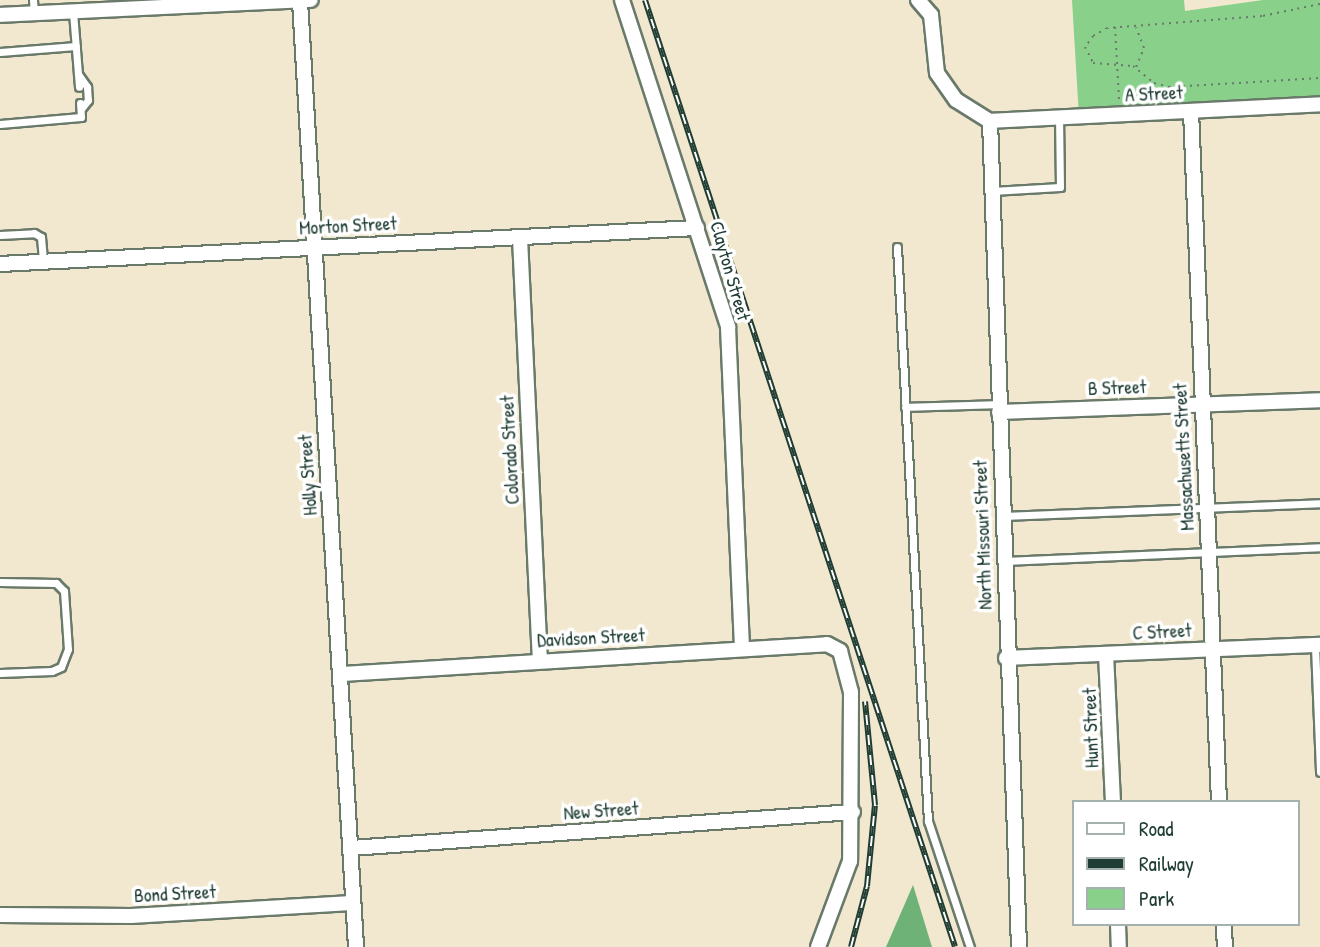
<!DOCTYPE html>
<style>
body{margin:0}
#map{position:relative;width:1320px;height:947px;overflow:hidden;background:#f2e8cf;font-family:"Patrick Hand",sans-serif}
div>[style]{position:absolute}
.green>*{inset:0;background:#89d08b}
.forest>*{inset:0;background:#6eb277}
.path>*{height:2px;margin-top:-1px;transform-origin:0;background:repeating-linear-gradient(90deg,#69796a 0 2px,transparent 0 7px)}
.roads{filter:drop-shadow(2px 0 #69796a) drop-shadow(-2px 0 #69796a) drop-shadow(0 2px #69796a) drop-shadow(0 -2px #69796a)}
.lane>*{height:7px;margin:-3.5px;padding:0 3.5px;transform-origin:3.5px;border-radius:3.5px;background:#fff}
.street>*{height:14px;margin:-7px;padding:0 7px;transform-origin:7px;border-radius:7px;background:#fff}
.rail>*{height:6px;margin-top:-3px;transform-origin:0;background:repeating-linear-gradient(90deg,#fff 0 10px,#1f3d34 0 20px);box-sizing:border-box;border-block:2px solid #1f3d34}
span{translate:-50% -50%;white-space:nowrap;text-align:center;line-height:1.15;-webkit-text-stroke:7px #fff;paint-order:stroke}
.street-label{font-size:19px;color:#1f3d34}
.legend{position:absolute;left:1072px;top:800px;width:228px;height:126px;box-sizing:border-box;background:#fff;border:2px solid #a5b1ae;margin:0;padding:9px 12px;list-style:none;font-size:21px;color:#1f3d34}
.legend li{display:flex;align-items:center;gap:14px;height:35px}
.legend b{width:35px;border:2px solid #a5b1ae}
</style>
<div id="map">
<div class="green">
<i style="clip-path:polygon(1072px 0,1184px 0,1185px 11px,1263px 0,1320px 0,1320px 104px,1079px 117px)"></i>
</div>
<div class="forest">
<i style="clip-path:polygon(913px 885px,932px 947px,886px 947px)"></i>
</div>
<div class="path">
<i style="left:1320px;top:4px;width:59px;rotate:168.3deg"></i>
<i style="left:1262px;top:16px;width:155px;rotate:175.6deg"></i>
<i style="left:1107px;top:28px;width:16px;rotate:150deg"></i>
<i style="left:1093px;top:36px;width:14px;rotate:126deg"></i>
<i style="left:1085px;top:47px;width:18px;rotate:63deg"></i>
<i style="left:1093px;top:63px;width:40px;rotate:4.3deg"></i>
<i style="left:1133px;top:66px;width:27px;rotate:39deg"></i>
<i style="left:1154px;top:83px;width:16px;rotate:15deg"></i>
<i style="left:1169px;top:87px;width:151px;rotate:-3.4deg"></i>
<i style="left:1115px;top:27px;width:72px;rotate:86.8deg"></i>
<i style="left:1136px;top:67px;width:21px;rotate:-67deg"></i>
<i style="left:1144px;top:48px;width:22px;rotate:-111deg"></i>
</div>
<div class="roads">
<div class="lane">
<i style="left:33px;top:0;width:13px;rotate:86deg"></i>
<i style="left:73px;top:12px;width:75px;rotate:85.4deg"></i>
<i style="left:0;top:52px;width:76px;rotate:-4.5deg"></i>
<i style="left:78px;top:74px;width:16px;rotate:55deg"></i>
<i style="left:87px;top:87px;width:13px;rotate:86deg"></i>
<i style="left:88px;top:100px;width:11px;rotate:128deg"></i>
<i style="left:0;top:124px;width:81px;rotate:-4.9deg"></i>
<i style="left:81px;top:117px;width:14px;rotate:-94deg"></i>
<i style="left:992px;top:191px;width:68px;rotate:-3.4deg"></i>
<i style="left:1060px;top:187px;width:68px;rotate:-90.8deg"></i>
<i style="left:0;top:235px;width:34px;rotate:-3deg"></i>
<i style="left:34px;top:233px;width:8px;rotate:30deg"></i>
<i style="left:41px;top:237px;width:24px;rotate:85deg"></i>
<i style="left:897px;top:247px;width:575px;rotate:86.91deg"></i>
<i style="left:928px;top:821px;width:133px;rotate:71.6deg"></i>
<i style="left:905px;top:407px;width:94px;rotate:-1.8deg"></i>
<i style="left:1003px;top:516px;width:317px;rotate:-2.3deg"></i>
<i style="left:1004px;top:561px;width:316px;rotate:-2.5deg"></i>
<i style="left:0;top:582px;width:56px;rotate:1deg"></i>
<i style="left:56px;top:583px;width:11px;rotate:45deg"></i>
<i style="left:64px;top:591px;width:58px;rotate:86.1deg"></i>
<i style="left:68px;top:649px;width:19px;rotate:111deg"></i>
<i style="left:61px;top:667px;width:10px;rotate:156deg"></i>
<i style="left:52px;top:671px;width:52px;rotate:177.8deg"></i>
<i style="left:1315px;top:646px;width:126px;rotate:87.7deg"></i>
</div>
<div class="street">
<i style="left:622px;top:0;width:344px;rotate:72deg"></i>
<i style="left:728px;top:327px;width:322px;rotate:87.5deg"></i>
<i style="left:918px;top:0;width:20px;rotate:49deg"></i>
<i style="left:931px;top:15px;width:58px;rotate:84.1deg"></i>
<i style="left:937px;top:73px;width:33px;rotate:55deg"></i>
<i style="left:956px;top:100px;width:40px;rotate:32deg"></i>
<i style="left:300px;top:1px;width:948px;rotate:86.61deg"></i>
<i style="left:0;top:15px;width:311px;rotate:-2.8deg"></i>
<i style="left:1191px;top:111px;width:692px;rotate:87.68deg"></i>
<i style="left:990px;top:121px;width:827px;rotate:87.99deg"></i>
<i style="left:990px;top:121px;width:330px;rotate:-2.9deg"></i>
<i style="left:520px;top:238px;width:423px;rotate:87.3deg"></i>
<i style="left:0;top:264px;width:698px;rotate:-2.96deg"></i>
<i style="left:999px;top:412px;width:321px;rotate:-2.1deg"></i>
<i style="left:1106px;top:654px;width:148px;rotate:87.3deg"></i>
<i style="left:1006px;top:658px;width:314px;rotate:-2.4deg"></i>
<i style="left:342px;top:674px;width:486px;rotate:-3.5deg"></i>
<i style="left:827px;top:644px;width:15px;rotate:28deg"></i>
<i style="left:840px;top:651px;width:42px;rotate:75deg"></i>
<i style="left:851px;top:692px;width:169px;rotate:90.3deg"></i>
<i style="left:850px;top:861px;width:92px;rotate:110.4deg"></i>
<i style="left:351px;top:848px;width:503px;rotate:-4.1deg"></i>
<i style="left:0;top:915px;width:131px;rotate:0.4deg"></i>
<i style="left:131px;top:916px;width:221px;rotate:-3.4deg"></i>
<i style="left:1118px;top:924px;width:23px;rotate:88deg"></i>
<i style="left:1224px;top:924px;width:23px;rotate:88deg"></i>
</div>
</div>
<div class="rail">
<i style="left:645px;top:0;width:996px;rotate:71.87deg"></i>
<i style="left:851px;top:947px;width:63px;rotate:-75.3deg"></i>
<i style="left:867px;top:886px;width:81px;rotate:-84.4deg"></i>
<i style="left:875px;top:805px;width:104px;rotate:-95.5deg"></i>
</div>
<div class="street-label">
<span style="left:1154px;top:94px;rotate:-3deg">A Street</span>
<span style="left:348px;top:226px;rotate:-3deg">Morton Street</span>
<span style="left:730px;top:271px;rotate:74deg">Clayton Street</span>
<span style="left:1117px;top:388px;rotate:-2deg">B Street</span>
<span style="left:510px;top:450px;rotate:-93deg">Colorado Street</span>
<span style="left:1184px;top:457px;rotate:-93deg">Massachusetts Street</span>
<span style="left:308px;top:475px;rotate:-94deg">Holly Street</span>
<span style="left:983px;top:535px;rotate:-92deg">North Missouri Street</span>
<span style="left:1162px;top:632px;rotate:-3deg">C Street</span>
<span style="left:591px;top:638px;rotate:-3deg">Davidson Street</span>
<span style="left:1091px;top:728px;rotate:-92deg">Hunt Street</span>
<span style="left:601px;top:811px;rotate:-4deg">New Street</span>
<span style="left:175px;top:894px;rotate:-3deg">Bond Street</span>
</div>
<ul class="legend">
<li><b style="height:9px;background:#fff"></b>Road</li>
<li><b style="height:9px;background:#1f3d34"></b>Railway</li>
<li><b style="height:19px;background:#89d08b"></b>Park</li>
</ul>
</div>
